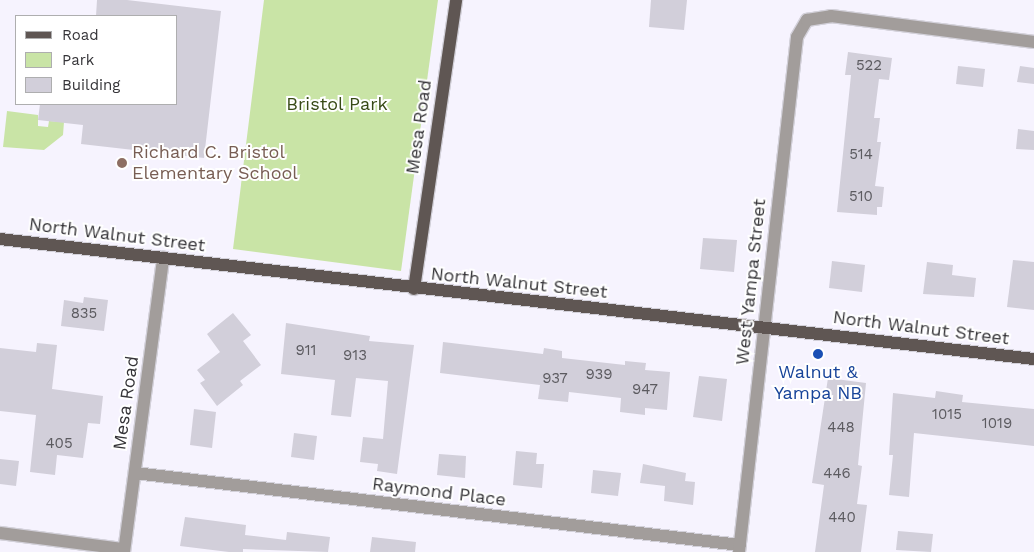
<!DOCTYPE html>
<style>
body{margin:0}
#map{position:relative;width:1034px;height:552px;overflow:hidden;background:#f6f3fe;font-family:"Work Sans",sans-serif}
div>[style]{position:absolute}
.green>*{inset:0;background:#c9e4a6}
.building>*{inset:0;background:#d2cfda}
.roads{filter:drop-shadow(1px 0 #d3d1da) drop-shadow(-1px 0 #d3d1da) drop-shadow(0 1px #d3d1da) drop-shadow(0 -1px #d3d1da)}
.minor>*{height:12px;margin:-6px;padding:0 6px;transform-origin:6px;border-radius:6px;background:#a29d9b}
.major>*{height:12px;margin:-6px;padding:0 6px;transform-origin:6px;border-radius:6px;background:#5f5653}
.dots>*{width:14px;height:14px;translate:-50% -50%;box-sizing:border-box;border:2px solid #fff;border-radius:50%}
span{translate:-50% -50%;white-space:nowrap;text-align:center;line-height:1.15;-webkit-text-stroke:4px #fff;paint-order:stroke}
.number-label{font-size:15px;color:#5c5b60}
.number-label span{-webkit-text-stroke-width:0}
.park-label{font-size:18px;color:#374a15}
.street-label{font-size:18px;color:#353438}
.education-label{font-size:18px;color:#785e54}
.left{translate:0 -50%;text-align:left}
.transit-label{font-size:18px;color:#164399}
.legend{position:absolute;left:15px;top:15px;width:162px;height:90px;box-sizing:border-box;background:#fff;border:1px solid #aeaeaf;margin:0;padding:6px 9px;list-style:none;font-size:15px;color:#353438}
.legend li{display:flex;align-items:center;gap:10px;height:25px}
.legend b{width:25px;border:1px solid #aeaeaf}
</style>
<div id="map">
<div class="green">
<i style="clip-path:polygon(264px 0,438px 0,401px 271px,233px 249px)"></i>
<i style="clip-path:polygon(7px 111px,38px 115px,38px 126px,48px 127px,49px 121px,64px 122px,63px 135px,44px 150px,3px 147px)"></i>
</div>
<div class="building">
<i style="clip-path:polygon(97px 0,127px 0,221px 11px,204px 158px,81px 144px,83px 125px,38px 120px,40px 104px,176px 104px,176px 16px,96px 16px)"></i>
<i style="clip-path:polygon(651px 0,687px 0,684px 30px,649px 27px)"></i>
<i style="clip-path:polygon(848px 52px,892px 58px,889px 80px,879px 79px,874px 118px,880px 118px,877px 142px,881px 142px,875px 186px,884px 187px,882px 207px,877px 207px,877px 215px,837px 212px,851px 75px,845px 75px)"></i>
<i style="clip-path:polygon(958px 66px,985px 69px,983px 87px,956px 84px)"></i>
<i style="clip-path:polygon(1020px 66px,1034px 68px,1034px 84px,1017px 82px)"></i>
<i style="clip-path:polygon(1018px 129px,1034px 131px,1034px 150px,1016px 149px)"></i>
<i style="clip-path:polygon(703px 238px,737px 240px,734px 272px,700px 269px)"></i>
<i style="clip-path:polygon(1013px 260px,1034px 262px,1034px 310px,1007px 307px)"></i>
<i style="clip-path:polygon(832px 261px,865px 265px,862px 292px,829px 288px)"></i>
<i style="clip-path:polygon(927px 262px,953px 265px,952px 275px,976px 278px,974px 297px,923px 294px)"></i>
<i style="clip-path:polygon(84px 297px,108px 300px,104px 331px,61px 326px,64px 300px,83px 303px)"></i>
<i style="clip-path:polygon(233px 313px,251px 335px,243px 341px,261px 365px,240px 381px,243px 385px,217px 406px,200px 383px,205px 380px,197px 370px,220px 352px,207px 334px)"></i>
<i style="clip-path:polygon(286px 323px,370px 336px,369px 341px,414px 345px,397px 474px,377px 471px,378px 464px,360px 462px,363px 437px,383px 439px,388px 381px,356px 378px,351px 417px,331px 415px,335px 380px,281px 374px)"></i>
<i style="clip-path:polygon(443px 342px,543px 354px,544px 348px,562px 351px,562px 358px,625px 365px,625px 361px,646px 363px,645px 370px,670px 372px,667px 410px,645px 408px,645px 415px,620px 412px,621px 398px,569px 392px,568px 402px,538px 399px,540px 385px,440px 373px)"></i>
<i style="clip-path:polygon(37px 343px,57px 345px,52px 389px,103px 396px,100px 424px,88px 423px,83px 458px,57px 455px,55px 475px,30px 472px,36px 415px,0 411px,0 348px,36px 352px)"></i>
<i style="clip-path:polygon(699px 376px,727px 379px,722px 421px,693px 417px)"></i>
<i style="clip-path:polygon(828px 378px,866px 383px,858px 465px,862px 466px,857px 504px,867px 505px,861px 552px,815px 552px,824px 485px,812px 483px)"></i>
<i style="clip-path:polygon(936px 391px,963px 395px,962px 402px,1034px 409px,1034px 446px,914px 433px,909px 497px,889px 495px,893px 455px,889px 455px,893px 393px,935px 398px)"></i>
<i style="clip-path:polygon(194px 409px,216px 412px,212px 448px,190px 445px)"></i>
<i style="clip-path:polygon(294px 433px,317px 436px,314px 460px,291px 457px)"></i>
<i style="clip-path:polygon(516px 451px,537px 453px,536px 464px,544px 464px,542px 488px,513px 485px)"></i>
<i style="clip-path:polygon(439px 454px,466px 456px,465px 478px,437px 475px)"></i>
<i style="clip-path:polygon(0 459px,19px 461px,16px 486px,0 484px)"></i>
<i style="clip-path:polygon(643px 464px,686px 473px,685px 481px,695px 482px,693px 505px,664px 501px,665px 486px,640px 483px)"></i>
<i style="clip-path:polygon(593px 470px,621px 473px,618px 496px,591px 493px)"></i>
<i style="clip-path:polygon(185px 517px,246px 525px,245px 535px,286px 540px,287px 532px,330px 537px,328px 552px,243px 549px,243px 552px,229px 552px,180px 546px)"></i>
<i style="clip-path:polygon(898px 531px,933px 534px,931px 552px,896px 550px)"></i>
<i style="clip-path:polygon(372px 537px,416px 542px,415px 552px,370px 552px)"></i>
</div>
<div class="roads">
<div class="minor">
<i style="left:135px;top:473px;width:609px;rotate:6.79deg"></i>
<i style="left:0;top:533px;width:125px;rotate:7.4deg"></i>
<i style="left:124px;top:552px;width:297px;rotate:-82.4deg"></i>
<i style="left:739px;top:552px;width:518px;rotate:-83.57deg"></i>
<i style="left:797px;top:37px;width:20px;rotate:-60deg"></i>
<i style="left:807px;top:20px;width:24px;rotate:-9deg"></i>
<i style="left:831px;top:16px;width:205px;rotate:7.3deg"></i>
</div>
<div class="major">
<i style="left:0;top:239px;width:1041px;rotate:6.62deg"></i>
<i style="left:414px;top:289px;width:292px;rotate:-81.7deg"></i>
</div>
</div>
<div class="dots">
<i style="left:122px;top:163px;background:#8d6e63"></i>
<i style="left:818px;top:354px;background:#1a4fb4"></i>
</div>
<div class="number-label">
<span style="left:869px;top:66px">522</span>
<span style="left:861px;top:155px">514</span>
<span style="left:861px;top:197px">510</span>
<span style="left:84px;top:314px">835</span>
<span style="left:306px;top:351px">911</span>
<span style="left:355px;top:356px">913</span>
<span style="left:599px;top:375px">939</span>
<span style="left:555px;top:379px">937</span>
<span style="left:645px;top:390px">947</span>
<span style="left:947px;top:415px">1015</span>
<span style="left:997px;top:424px">1019</span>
<span style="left:841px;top:428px">448</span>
<span style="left:59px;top:444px">405</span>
<span style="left:837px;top:474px">446</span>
<span style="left:842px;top:518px">440</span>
</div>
<div class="park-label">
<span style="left:337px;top:104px">Bristol Park</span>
</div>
<div class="street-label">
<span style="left:419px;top:127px;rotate:-82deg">Mesa Road</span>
<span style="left:117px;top:235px;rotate:7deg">North Walnut Street</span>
<span style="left:751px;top:282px;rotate:-84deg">West Yampa Street</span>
<span style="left:519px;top:283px;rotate:6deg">North Walnut Street</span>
<span style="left:921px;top:328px;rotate:7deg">North Walnut Street</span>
<span style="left:126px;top:403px;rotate:-82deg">Mesa Road</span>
<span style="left:439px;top:492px;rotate:7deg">Raymond Place</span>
</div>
<div class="education-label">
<span class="left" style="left:132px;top:163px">Richard C. Bristol<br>Elementary School</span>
</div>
<div class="transit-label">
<span style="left:818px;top:383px">Walnut &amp;<br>Yampa NB</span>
</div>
<ul class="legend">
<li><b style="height:6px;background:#5f5653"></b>Road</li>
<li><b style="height:14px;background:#c9e4a6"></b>Park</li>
<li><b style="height:14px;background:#d2cfda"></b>Building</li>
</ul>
</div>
